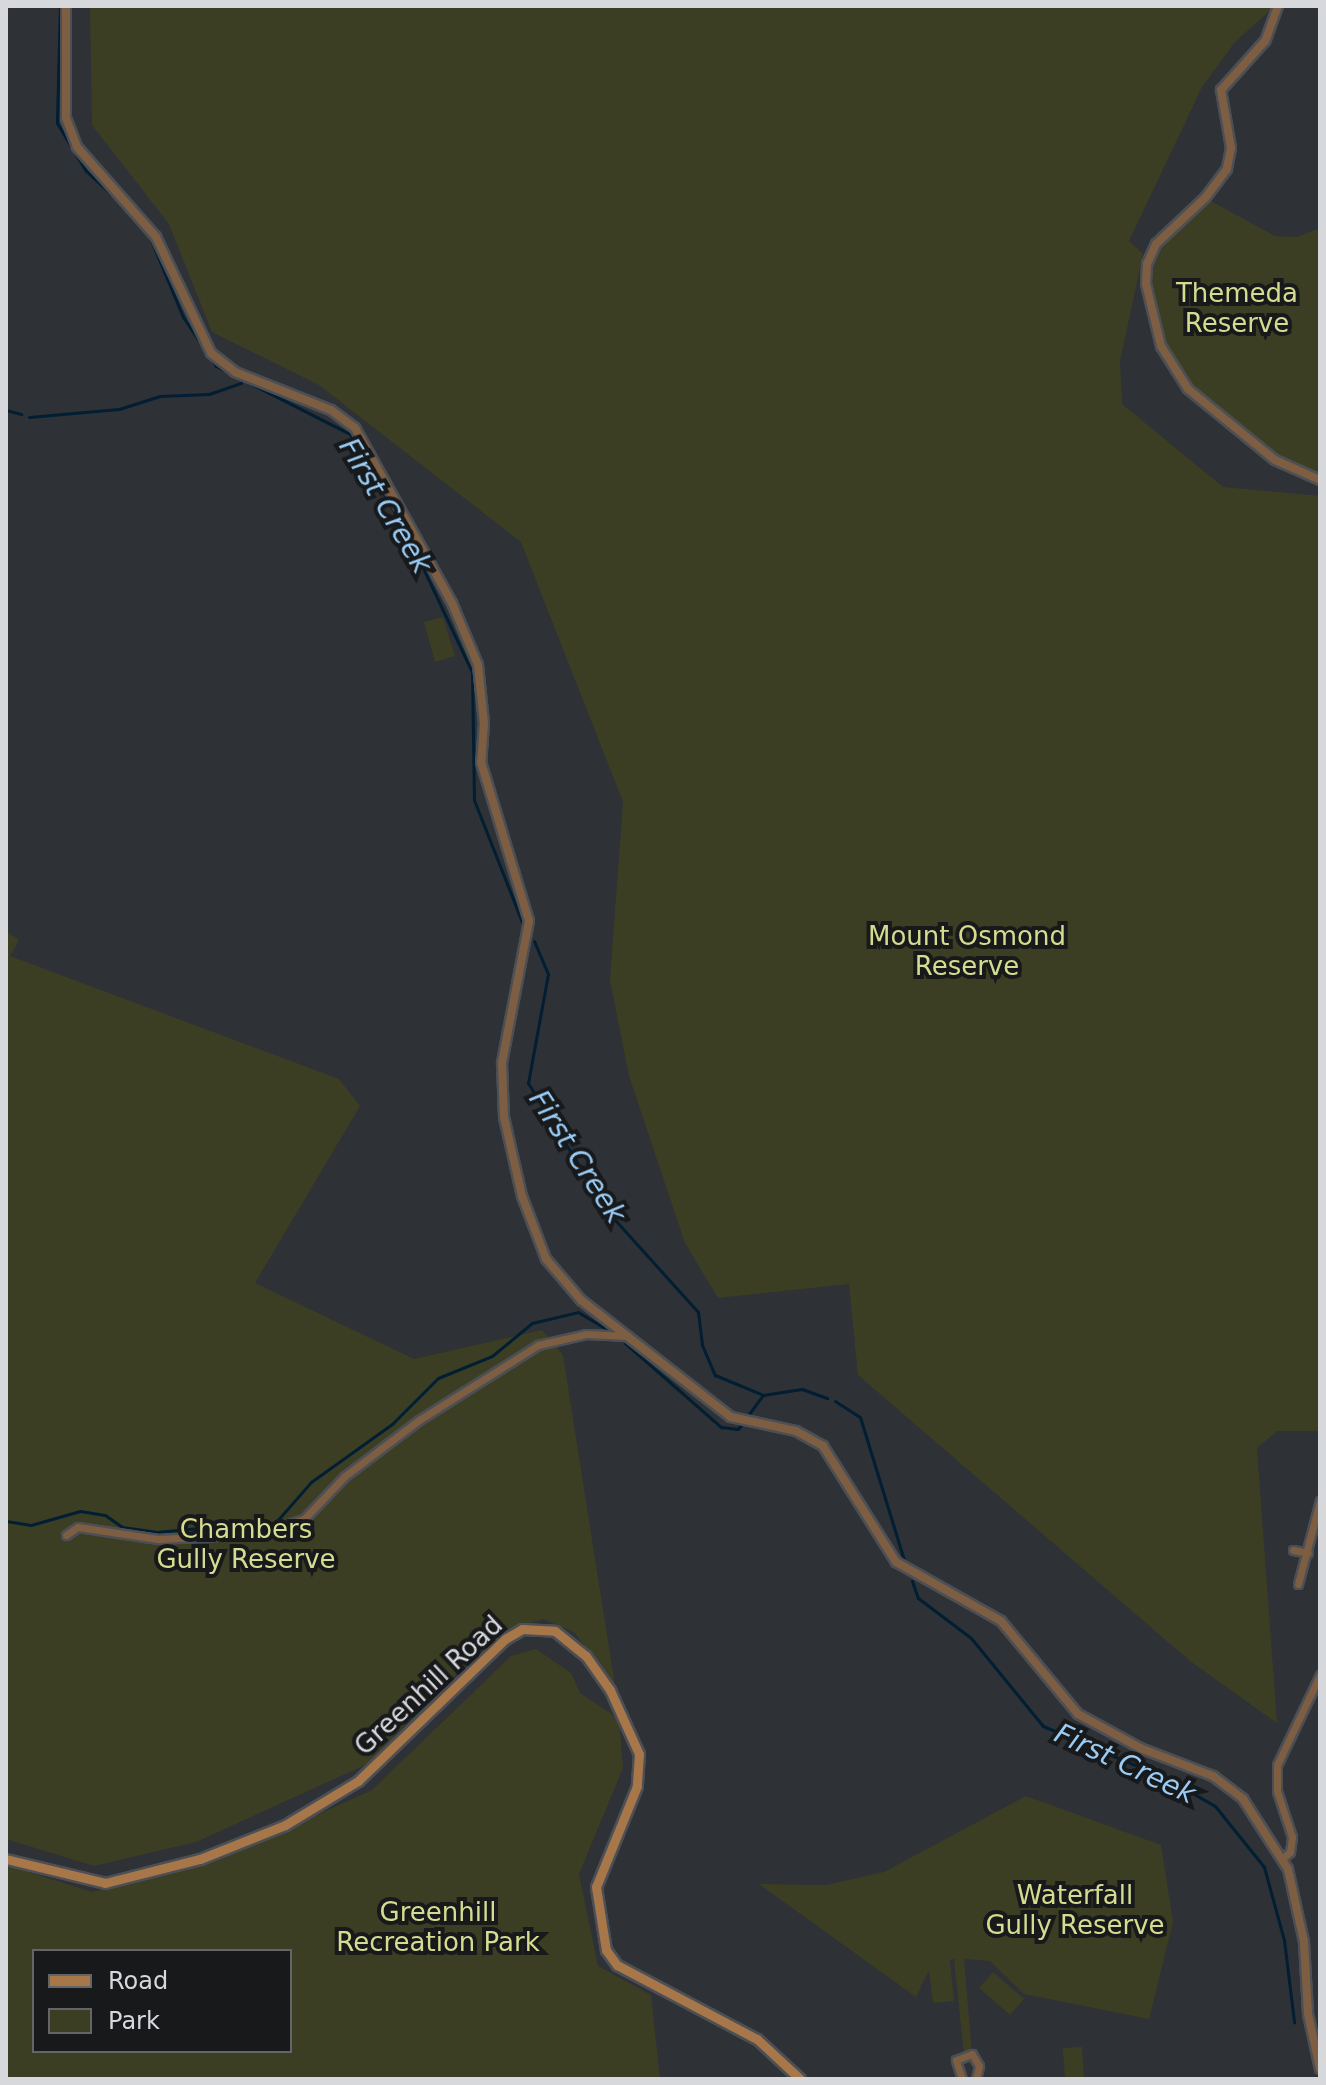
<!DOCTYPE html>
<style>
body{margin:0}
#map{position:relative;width:1326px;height:2085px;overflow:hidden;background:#2e3136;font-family:"DejaVu Sans",sans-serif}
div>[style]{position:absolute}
.green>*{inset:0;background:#3c3e23}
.stream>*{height:3px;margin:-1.5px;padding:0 1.5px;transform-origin:1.5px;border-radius:1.5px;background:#011e33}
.roads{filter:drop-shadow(2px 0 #4c4f54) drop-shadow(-2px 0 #4c4f54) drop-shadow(0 2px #4c4f54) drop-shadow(0 -2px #4c4f54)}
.minor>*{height:7px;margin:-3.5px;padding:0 3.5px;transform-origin:3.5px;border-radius:3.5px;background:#7d5e42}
.tertiary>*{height:8px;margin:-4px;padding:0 4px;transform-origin:4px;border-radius:4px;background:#7d5e42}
.secondary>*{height:9px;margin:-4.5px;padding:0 4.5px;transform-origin:4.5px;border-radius:4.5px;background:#a77649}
span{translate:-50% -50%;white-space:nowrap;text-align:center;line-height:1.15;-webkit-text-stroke:8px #18191b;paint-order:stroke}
.park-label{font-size:26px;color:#d5db8f}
.street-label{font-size:26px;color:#d7d8dc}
.water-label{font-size:28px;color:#99cbf4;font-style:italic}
.frame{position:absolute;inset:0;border:8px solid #d7d8dc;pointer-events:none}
.legend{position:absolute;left:32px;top:1949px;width:260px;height:104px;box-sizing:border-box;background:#18191b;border:2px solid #646568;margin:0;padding:10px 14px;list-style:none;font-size:24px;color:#d7d8dc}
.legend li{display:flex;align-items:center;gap:16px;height:40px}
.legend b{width:40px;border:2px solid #646568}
</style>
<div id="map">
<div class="green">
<i style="clip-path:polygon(90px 6px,1275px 6px,1235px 42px,1202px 87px,1129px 241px,1143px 254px,1120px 361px,1122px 404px,1223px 487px,1320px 496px,1320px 1431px,1277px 1431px,1257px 1448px,1277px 1723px,1190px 1661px,858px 1375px,849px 1284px,718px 1298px,685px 1243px,629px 1076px,610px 980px,623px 802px,521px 542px,319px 385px,212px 332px,169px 224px,92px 125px)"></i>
<i style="clip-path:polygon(1205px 198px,1275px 236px,1297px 237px,1320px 228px,1320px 480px,1290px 469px,1176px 374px,1149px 305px,1151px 253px)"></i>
<i style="clip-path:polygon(443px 617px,455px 656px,435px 662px,424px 622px)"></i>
<i style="clip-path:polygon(6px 931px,19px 940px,10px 956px,339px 1079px,360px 1106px,255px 1283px,414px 1359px,542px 1330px,563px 1355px,615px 1686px,574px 1632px,543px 1619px,498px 1632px,365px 1765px,196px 1842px,94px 1866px,6px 1839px)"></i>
<i style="clip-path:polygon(evenodd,536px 1649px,571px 1673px,580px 1693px,619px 1719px,623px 1768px,579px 1874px,598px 1966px,651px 1995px,660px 2079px,6px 2079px,6px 1865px,92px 1892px,212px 1863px,372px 1790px,511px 1656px,536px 1649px,34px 1951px,290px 1951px,290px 2051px,34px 2051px,34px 1951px)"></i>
<i style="clip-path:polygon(1026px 1796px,1161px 1845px,1173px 1922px,1149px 2019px,1024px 1994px,990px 1961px,964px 1959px,972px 2054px,964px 2055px,954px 1959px,950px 1960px,954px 2001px,933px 2003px,929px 1970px,916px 1997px,759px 1884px,826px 1885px,884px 1872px)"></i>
<i style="clip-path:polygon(993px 1972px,1024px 1999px,1010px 2015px,979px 1988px)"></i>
<i style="clip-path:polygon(1082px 2047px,1084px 2079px,1065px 2079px,1063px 2048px)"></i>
</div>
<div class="stream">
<i style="left:60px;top:6px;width:117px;rotate:91.5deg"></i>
<i style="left:57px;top:123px;width:56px;rotate:58.9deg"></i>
<i style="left:86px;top:171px;width:46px;rotate:42.4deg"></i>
<i style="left:149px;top:235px;width:89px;rotate:67.5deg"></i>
<i style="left:183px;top:317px;width:59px;rotate:56deg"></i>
<i style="left:216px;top:366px;width:150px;rotate:26.9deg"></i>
<i style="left:350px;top:434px;width:115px;rotate:60.3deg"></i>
<i style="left:407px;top:534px;width:153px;rotate:64.8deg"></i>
<i style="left:472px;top:672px;width:128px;rotate:89.1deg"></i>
<i style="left:474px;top:800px;width:131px;rotate:68.5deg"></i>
<i style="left:6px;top:410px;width:16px;rotate:15deg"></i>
<i style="left:29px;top:417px;width:90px;rotate:-5.1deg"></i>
<i style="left:119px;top:409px;width:43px;rotate:-17.6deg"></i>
<i style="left:160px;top:396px;width:49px;rotate:-2.3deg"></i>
<i style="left:209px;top:394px;width:34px;rotate:-19deg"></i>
<i style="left:534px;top:941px;width:36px;rotate:67deg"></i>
<i style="left:548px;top:974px;width:111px;rotate:100.4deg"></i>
<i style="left:528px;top:1083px;width:150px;rotate:58.3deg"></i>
<i style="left:607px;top:1211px;width:136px;rotate:48deg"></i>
<i style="left:698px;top:1312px;width:33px;rotate:83deg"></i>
<i style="left:702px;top:1345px;width:33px;rotate:67deg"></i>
<i style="left:715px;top:1375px;width:52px;rotate:22.6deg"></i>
<i style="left:763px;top:1395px;width:39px;rotate:-9deg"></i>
<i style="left:802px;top:1389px;width:27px;rotate:20deg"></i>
<i style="left:625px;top:1343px;width:128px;rotate:41.2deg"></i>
<i style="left:721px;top:1427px;width:17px;rotate:7deg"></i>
<i style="left:738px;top:1429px;width:42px;rotate:-53.7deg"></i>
<i style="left:835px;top:1401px;width:30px;rotate:33deg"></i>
<i style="left:860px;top:1417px;width:150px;rotate:72.9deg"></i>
<i style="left:6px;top:1521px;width:25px;rotate:9deg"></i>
<i style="left:31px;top:1525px;width:51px;rotate:-15.9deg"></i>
<i style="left:80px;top:1511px;width:25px;rotate:9deg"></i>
<i style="left:105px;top:1515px;width:21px;rotate:35deg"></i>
<i style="left:122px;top:1527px;width:34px;rotate:8deg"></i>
<i style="left:156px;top:1532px;width:65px;rotate:-5.3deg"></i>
<i style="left:221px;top:1526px;width:31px;rotate:6deg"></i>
<i style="left:252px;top:1529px;width:25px;rotate:-16deg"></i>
<i style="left:276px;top:1522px;width:53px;rotate:-48.8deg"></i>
<i style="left:311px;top:1482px;width:100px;rotate:-35.6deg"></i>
<i style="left:392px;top:1424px;width:65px;rotate:-45deg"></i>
<i style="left:438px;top:1378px;width:58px;rotate:-22.2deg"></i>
<i style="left:492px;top:1356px;width:52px;rotate:-39.5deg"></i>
<i style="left:532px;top:1323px;width:47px;rotate:-13.4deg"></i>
<i style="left:578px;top:1312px;width:35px;rotate:31deg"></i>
<i style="left:912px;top:1581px;width:18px;rotate:71deg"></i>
<i style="left:918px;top:1598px;width:66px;rotate:37deg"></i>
<i style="left:971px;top:1638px;width:114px;rotate:50.7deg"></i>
<i style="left:1043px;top:1726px;width:136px;rotate:23deg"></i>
<i style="left:1168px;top:1779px;width:54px;rotate:29.9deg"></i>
<i style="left:1215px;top:1806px;width:78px;rotate:51.2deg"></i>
<i style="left:1264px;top:1867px;width:76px;rotate:74.7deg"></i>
<i style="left:1284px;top:1940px;width:83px;rotate:83deg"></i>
</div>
<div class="roads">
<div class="minor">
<i style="left:66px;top:1535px;width:14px;rotate:-34deg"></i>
<i style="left:78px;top:1527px;width:81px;rotate:8.5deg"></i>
<i style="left:158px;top:1539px;width:100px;rotate:-2.9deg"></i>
<i style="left:258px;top:1534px;width:48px;rotate:-18.1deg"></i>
<i style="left:304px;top:1519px;width:59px;rotate:-46.4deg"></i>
<i style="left:345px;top:1476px;width:93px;rotate:-37.1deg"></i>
<i style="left:419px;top:1420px;width:141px;rotate:-32.2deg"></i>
<i style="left:538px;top:1345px;width:49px;rotate:-12.9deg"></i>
<i style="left:586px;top:1334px;width:42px;rotate:2.7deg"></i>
<i style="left:1293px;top:1550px;width:15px;rotate:11deg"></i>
<i style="left:1298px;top:1584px;width:86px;rotate:-75.2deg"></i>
<i style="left:1283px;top:1858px;width:9px;rotate:-41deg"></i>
<i style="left:1290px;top:1852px;width:15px;rotate:-82deg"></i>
<i style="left:1292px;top:1837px;width:48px;rotate:-108.1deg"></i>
<i style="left:1277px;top:1791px;width:26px;rotate:-90deg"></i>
<i style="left:1277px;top:1765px;width:100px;rotate:-64.5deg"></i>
<i style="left:962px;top:2079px;width:20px;rotate:-108deg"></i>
<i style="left:956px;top:2060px;width:17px;rotate:-21deg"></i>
<i style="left:972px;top:2054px;width:14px;rotate:60deg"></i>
<i style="left:979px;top:2066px;width:13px;rotate:103deg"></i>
</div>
<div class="tertiary">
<i style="left:66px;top:6px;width:112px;rotate:90deg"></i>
<i style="left:66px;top:118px;width:31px;rotate:69deg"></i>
<i style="left:77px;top:147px;width:120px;rotate:48.7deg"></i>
<i style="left:156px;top:237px;width:128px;rotate:64.6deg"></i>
<i style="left:211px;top:353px;width:31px;rotate:38deg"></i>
<i style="left:235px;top:372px;width:103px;rotate:21.6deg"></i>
<i style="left:331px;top:410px;width:30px;rotate:37deg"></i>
<i style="left:355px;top:428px;width:200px;rotate:61deg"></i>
<i style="left:452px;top:603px;width:67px;rotate:67.2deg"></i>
<i style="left:478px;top:665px;width:58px;rotate:84.1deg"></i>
<i style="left:484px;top:723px;width:39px;rotate:94deg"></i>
<i style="left:481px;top:762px;width:166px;rotate:73.2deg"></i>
<i style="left:529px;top:921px;width:145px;rotate:100.8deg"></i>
<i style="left:502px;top:1063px;width:54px;rotate:87.9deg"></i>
<i style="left:504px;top:1117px;width:81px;rotate:77.2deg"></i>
<i style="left:522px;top:1196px;width:67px;rotate:69.1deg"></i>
<i style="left:546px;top:1259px;width:54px;rotate:49.5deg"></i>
<i style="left:581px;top:1300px;width:190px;rotate:38deg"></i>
<i style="left:731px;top:1417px;width:66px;rotate:12.2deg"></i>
<i style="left:796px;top:1431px;width:31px;rotate:29deg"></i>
<i style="left:823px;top:1446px;width:137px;rotate:57.8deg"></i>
<i style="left:896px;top:1562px;width:120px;rotate:29.3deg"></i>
<i style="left:1001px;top:1621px;width:121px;rotate:50.4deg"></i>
<i style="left:1078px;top:1714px;width:71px;rotate:28.7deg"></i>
<i style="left:1140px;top:1748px;width:78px;rotate:21deg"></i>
<i style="left:1213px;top:1776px;width:38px;rotate:37deg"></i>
<i style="left:1243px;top:1799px;width:83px;rotate:57.3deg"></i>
<i style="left:1288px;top:1869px;width:75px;rotate:77.6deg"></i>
<i style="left:1304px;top:1942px;width:72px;rotate:86.8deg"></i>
<i style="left:1308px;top:2014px;width:56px;rotate:77.7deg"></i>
<i style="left:1278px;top:6px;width:37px;rotate:110deg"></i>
<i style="left:1265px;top:41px;width:66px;rotate:131.9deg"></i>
<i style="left:1221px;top:90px;width:59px;rotate:80.2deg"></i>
<i style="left:1231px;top:148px;width:21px;rotate:101deg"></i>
<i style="left:1227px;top:169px;width:36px;rotate:127deg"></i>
<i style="left:1205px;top:198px;width:67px;rotate:136.8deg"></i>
<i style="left:1156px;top:244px;width:22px;rotate:114deg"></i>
<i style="left:1147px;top:264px;width:20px;rotate:93deg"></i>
<i style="left:1146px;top:284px;width:64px;rotate:76.4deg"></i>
<i style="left:1161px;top:346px;width:51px;rotate:57.9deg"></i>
<i style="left:1188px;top:389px;width:112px;rotate:39.2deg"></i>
<i style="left:1275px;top:460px;width:49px;rotate:24deg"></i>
</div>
<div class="secondary">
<i style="left:6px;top:1859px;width:102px;rotate:13.6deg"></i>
<i style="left:105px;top:1883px;width:98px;rotate:-14.2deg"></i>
<i style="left:200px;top:1859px;width:92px;rotate:-21.8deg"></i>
<i style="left:285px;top:1825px;width:85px;rotate:-31.1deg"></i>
<i style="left:358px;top:1781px;width:204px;rotate:-44deg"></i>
<i style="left:505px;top:1639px;width:20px;rotate:-30deg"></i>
<i style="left:522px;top:1629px;width:33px;rotate:3deg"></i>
<i style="left:555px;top:1631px;width:40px;rotate:39deg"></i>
<i style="left:586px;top:1656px;width:42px;rotate:54.8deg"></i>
<i style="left:610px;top:1690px;width:70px;rotate:65.6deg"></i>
<i style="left:639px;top:1754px;width:32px;rotate:94deg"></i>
<i style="left:637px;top:1786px;width:109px;rotate:112.1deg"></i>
<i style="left:596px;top:1887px;width:64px;rotate:81deg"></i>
<i style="left:606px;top:1950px;width:19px;rotate:54deg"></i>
<i style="left:617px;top:1965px;width:158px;rotate:27.9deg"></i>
<i style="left:757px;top:2039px;width:59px;rotate:42.9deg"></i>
</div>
</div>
<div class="park-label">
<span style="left:1237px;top:309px">Themeda<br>Reserve</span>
<span style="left:967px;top:952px">Mount Osmond<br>Reserve</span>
<span style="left:246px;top:1545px">Chambers<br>Gully Reserve</span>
<span style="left:1075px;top:1911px">Waterfall<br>Gully Reserve</span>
<span style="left:438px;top:1928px">Greenhill<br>Recreation Park</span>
</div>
<div class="street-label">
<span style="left:429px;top:1686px;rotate:-43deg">Greenhill Road</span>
</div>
<div class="water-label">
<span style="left:385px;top:506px;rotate:59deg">First Creek</span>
<span style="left:577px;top:1157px;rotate:57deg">First Creek</span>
<span style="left:1125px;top:1764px;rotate:25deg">First Creek</span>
</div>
<div class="frame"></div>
<ul class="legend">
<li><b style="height:10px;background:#a77649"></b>Road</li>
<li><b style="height:22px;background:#3c3e23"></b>Park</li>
</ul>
</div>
